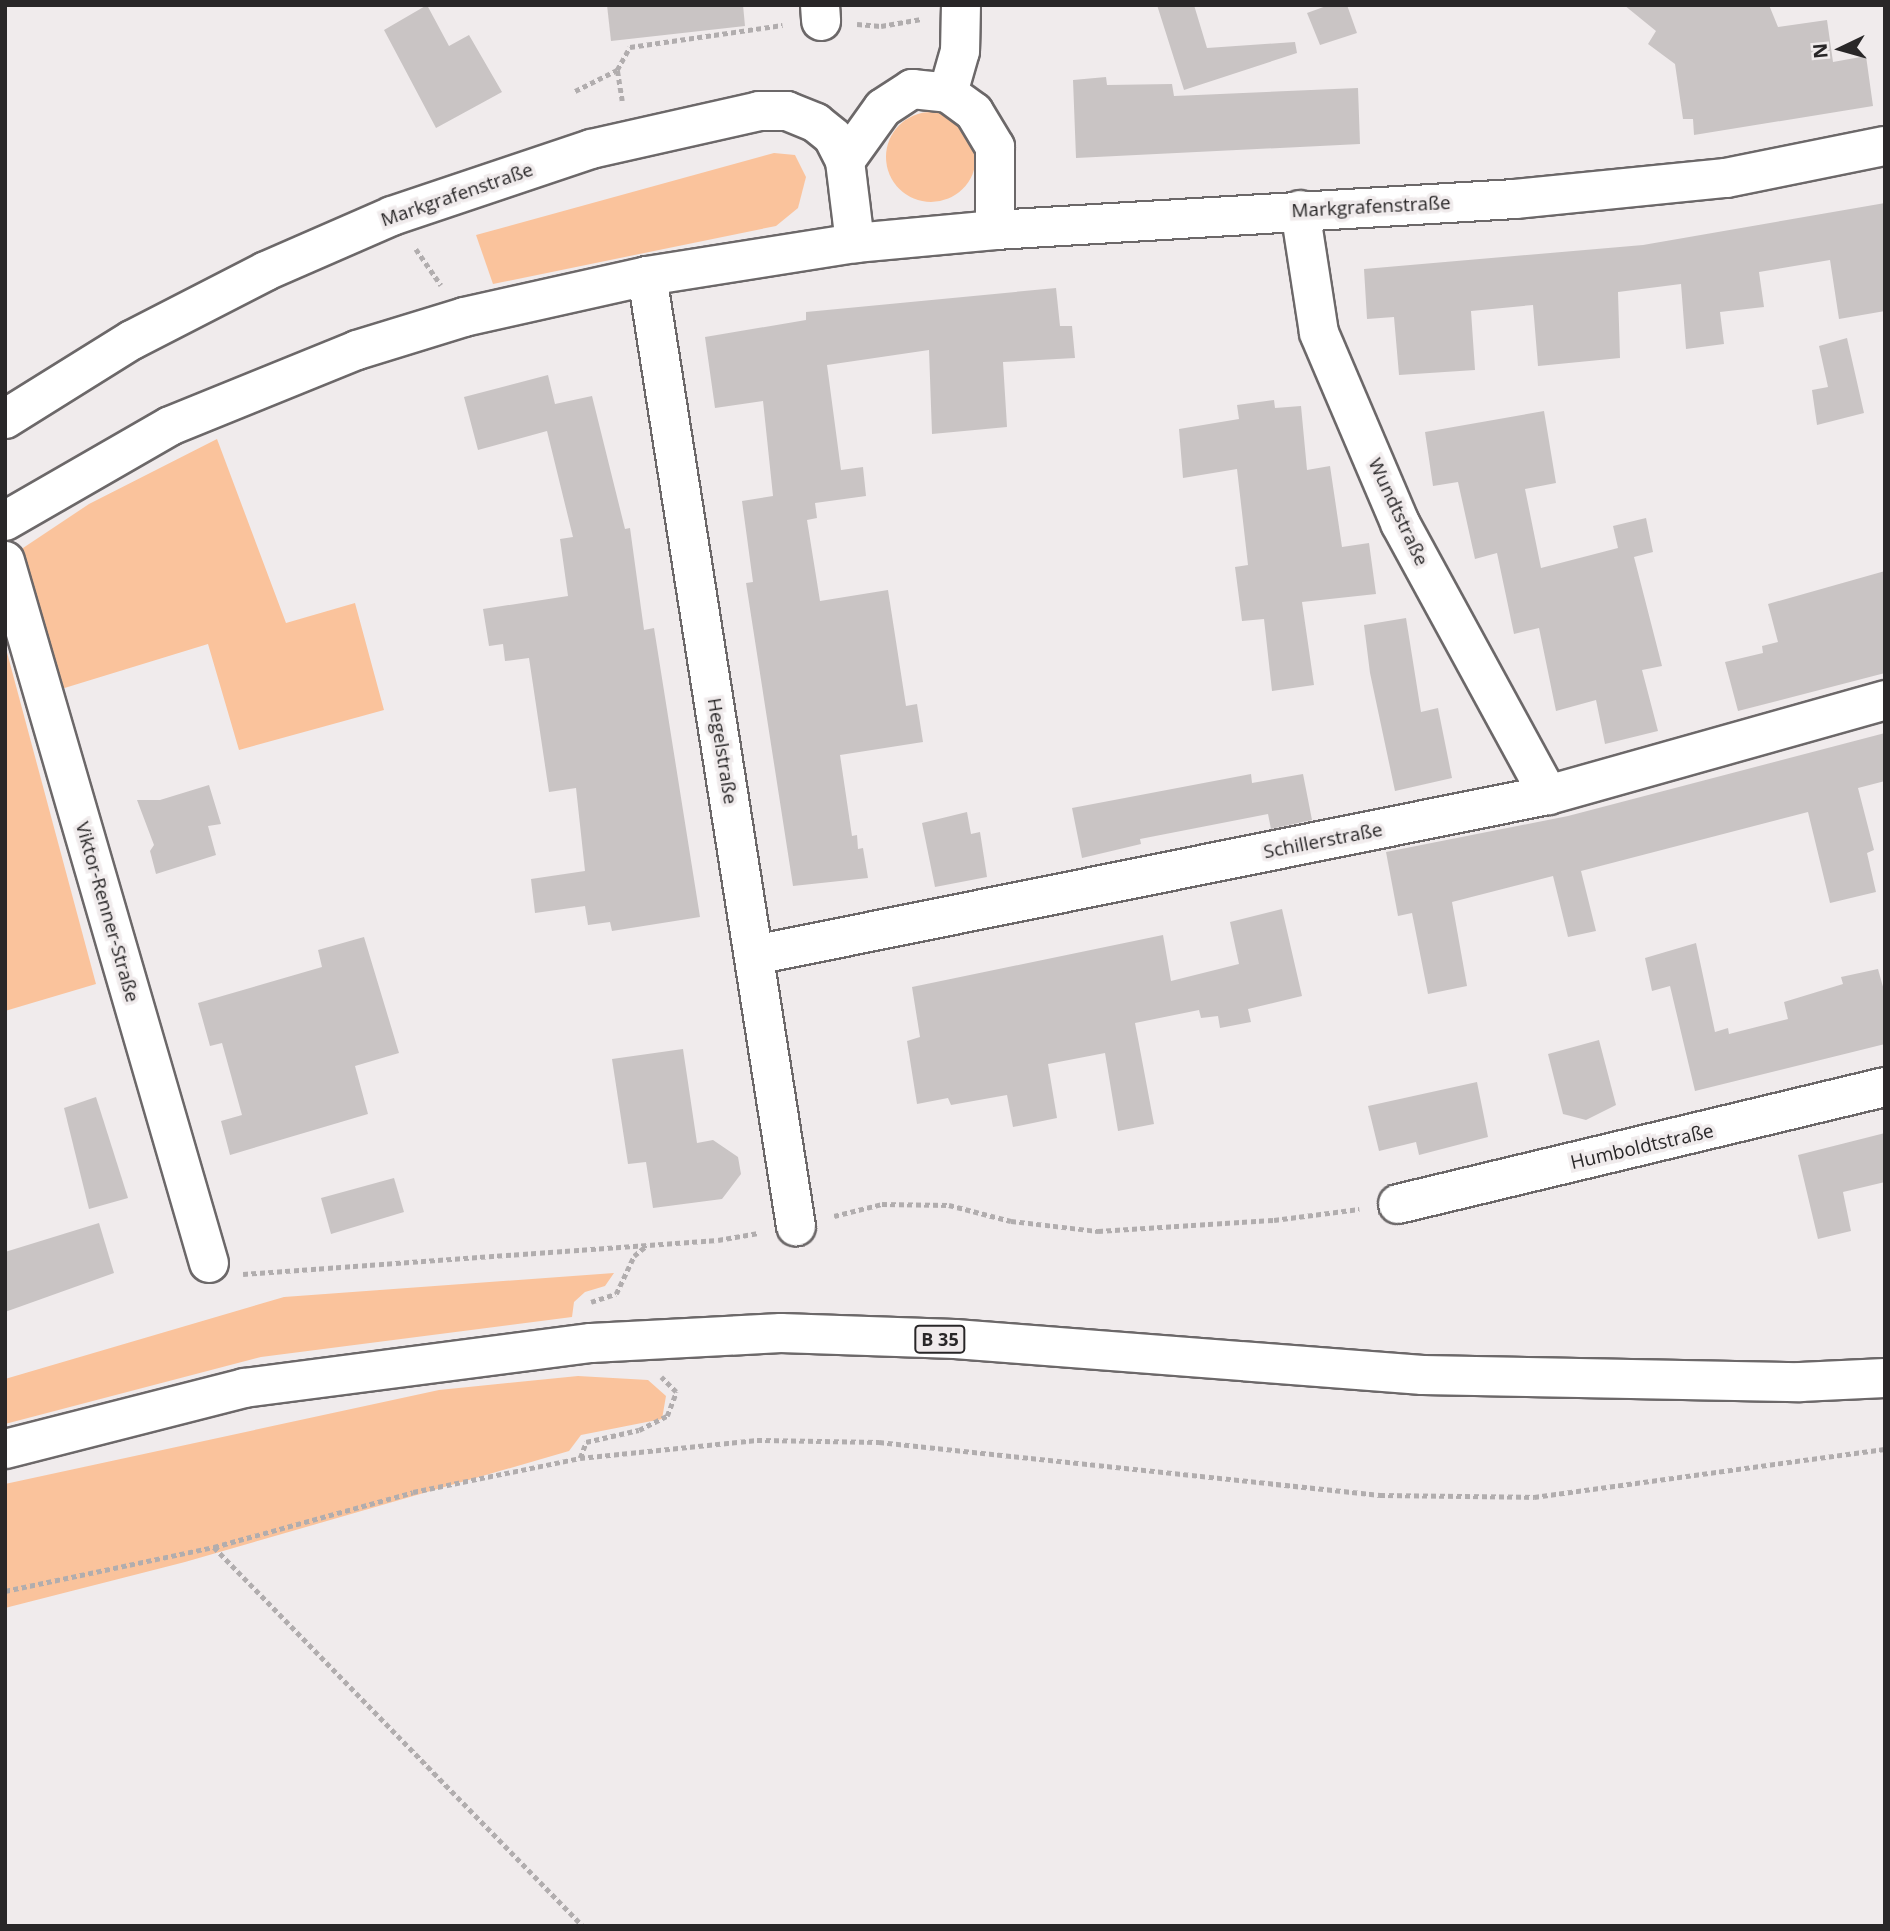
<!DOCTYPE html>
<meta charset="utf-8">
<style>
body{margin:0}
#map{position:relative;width:1890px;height:1931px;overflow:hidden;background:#f0ebec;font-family:"Open Sans",sans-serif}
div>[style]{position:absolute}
.green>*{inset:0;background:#fac39c}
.round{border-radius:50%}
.building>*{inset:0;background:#c9c4c4}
.path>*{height:4.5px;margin-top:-2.25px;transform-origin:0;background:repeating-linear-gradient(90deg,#b1adae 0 5px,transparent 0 8.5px)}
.roads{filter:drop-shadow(2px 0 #6c6869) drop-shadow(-2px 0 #6c6869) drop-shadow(0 2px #6c6869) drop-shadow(0 -2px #6c6869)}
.minor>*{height:38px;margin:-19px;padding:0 19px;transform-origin:19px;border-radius:19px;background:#fff}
.major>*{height:38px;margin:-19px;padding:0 19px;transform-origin:19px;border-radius:19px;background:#fff}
span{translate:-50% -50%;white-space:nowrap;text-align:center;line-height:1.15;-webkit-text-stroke:7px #f0ebec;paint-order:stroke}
.shield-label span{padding:2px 5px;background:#f0ebec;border:2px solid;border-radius:5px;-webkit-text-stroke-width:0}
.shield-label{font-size:18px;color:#292728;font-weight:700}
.street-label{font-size:19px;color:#292728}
.frame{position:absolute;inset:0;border:7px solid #292728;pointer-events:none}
.north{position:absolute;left:1806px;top:14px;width:70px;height:70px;-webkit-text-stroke:5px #f0ebec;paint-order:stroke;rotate:265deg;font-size:19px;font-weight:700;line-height:28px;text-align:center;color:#292728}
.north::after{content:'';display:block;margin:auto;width:24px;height:32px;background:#292728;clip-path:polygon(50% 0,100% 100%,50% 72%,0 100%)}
</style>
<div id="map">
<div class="green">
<i class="round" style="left:886px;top:112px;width:90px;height:90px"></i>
<i style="clip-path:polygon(774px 153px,795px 155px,806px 177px,798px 208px,776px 226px,493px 284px,476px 235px)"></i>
<i style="clip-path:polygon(217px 439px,286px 623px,355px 603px,384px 710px,239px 750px,208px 644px,58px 690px,17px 552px,89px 504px)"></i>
<i style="clip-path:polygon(5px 645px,96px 984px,5px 1011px)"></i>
<i style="clip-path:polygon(614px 1273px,605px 1286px,585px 1292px,574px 1302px,572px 1317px,261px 1357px,5px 1424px,5px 1379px,284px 1297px)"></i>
<i style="clip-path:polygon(578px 1376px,648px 1380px,666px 1396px,662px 1419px,581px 1435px,569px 1451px,185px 1562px,5px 1608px,5px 1484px,439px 1390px)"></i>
</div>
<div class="building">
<i style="clip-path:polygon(427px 5px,449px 46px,469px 35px,502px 92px,436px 128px,384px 30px)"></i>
<i style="clip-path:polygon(607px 5px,743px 5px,745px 26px,611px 41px)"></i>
<i style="clip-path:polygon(1157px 5px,1194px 5px,1207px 48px,1295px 42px,1297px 53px,1184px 90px)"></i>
<i style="clip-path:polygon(1329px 5px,1347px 5px,1357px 33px,1320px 45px,1307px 13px)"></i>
<i style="clip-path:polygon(1624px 5px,1769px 5px,1778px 27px,1827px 20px,1833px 62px,1866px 56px,1873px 106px,1694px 135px,1693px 119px,1683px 119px,1675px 64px,1648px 44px,1656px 31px)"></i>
<i style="clip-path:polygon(1106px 77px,1107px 85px,1172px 84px,1174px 96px,1358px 88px,1360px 144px,1076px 158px,1073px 80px)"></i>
<i style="clip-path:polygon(1885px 203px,1885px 311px,1839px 319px,1830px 260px,1759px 272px,1764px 307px,1720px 312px,1724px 344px,1686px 349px,1681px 284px,1618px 292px,1620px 358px,1538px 366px,1533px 305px,1471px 311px,1475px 370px,1399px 375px,1394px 317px,1367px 319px,1364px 269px,1643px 245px)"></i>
<i style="clip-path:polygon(1056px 288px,1060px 326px,1072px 326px,1075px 358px,1003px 362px,1007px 427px,932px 434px,929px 350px,827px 365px,841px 470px,863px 467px,866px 496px,815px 503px,817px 518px,807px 520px,820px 601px,888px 590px,906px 706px,917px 704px,923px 742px,840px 755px,852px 836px,857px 835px,858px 849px,863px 848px,868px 878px,793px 886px,746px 583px,753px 582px,742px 501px,773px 496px,763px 401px,715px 408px,705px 337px,806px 320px,806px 312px)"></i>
<i style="clip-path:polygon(1847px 338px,1864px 413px,1817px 425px,1812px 390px,1828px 387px,1819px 346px)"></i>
<i style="clip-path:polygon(548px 375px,555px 404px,592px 396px,625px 529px,630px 528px,644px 630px,654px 628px,700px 917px,612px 931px,610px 922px,588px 925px,585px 906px,535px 913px,531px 879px,585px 871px,576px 788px,549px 792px,529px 658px,505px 661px,503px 644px,489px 646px,483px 609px,568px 596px,560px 539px,573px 537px,547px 431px,478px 450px,464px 397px)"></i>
<i style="clip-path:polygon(1274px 400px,1275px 408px,1301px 406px,1307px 470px,1330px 466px,1342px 547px,1369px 543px,1376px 594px,1302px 602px,1314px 685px,1272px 691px,1264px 619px,1242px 621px,1235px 567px,1248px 565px,1237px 469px,1183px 478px,1179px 429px,1239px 419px,1237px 405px)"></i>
<i style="clip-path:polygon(1544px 411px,1556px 483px,1525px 489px,1541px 568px,1618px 548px,1613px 526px,1646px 518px,1653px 552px,1634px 557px,1662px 666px,1642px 670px,1658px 731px,1605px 744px,1596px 700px,1556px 711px,1539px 628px,1514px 634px,1497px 553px,1475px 559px,1458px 482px,1433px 486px,1425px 432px)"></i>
<i style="clip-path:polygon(1885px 571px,1885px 673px,1738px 711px,1725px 662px,1763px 653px,1762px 646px,1778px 642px,1768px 604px)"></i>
<i style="clip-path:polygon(1406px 618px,1421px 712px,1438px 708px,1452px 778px,1395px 791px,1370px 673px,1364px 625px)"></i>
<i style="clip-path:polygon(1885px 733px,1885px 781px,1858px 788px,1874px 850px,1867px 853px,1876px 892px,1830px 903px,1808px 812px,1581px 871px,1596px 931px,1568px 937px,1553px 876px,1452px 902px,1467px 986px,1428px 994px,1412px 913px,1398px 916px,1386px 852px,1568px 816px)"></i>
<i style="clip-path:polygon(1251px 774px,1252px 783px,1303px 774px,1312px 820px,1271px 829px,1268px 814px,1140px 839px,1141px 844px,1082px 858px,1072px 808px)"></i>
<i style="clip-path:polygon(209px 785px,221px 824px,208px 826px,216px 855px,156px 874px,150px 851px,154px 845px,137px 800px,160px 800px)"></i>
<i style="clip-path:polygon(967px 812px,971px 834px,980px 832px,987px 877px,935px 887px,922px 823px)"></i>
<i style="clip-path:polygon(1282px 909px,1302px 996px,1248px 1009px,1251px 1022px,1220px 1028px,1218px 1016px,1201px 1018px,1199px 1010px,1135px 1023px,1154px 1124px,1118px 1131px,1105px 1053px,1048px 1064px,1057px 1118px,1013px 1127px,1007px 1095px,951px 1105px,948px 1098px,917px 1104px,907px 1041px,920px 1037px,912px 987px,1163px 935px,1171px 981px,1239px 964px,1230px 922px)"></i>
<i style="clip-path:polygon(364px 937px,399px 1053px,355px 1066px,368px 1114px,230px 1155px,221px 1121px,242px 1115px,222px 1043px,210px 1046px,198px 1003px,322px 967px,318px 950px)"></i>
<i style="clip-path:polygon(1696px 943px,1715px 1032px,1728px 1028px,1729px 1034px,1788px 1019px,1784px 1002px,1843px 984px,1841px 977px,1878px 969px,1885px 994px,1885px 1044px,1695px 1091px,1670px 986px,1652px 991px,1645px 958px)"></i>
<i style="clip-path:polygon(1599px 1040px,1616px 1105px,1586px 1120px,1563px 1114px,1548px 1054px)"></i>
<i style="clip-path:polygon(683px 1049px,697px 1143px,713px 1140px,738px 1157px,741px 1174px,722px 1199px,653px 1208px,646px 1162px,628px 1164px,612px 1059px)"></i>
<i style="clip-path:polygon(1477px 1082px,1488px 1137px,1419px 1155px,1416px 1142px,1379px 1151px,1368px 1106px)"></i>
<i style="clip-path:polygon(96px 1097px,128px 1198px,89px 1209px,64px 1108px)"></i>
<i style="clip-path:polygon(1885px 1133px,1885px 1182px,1843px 1192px,1851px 1231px,1818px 1239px,1798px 1155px)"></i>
<i style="clip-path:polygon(394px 1178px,404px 1212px,331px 1234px,321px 1198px)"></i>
<i style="clip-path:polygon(99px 1223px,114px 1273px,5px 1312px,5px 1252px)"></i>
</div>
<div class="path">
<i style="left:857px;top:24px;width:24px;rotate:5deg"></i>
<i style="left:881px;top:26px;width:41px;rotate:-9.9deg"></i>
<i style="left:575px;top:91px;width:47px;rotate:-26.6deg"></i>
<i style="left:622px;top:101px;width:31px;rotate:-99deg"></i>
<i style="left:617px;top:70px;width:26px;rotate:-61deg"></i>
<i style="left:630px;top:47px;width:154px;rotate:-8.2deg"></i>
<i style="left:416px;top:249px;width:44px;rotate:55.2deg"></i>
<i style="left:834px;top:1216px;width:49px;rotate:-14deg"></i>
<i style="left:882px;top:1204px;width:67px;rotate:0.9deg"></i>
<i style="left:949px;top:1205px;width:64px;rotate:14.5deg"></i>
<i style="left:1011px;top:1221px;width:88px;rotate:6.6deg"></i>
<i style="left:1098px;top:1231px;width:176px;rotate:-3.6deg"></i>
<i style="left:1274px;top:1220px;width:86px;rotate:-7.4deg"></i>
<i style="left:243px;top:1274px;width:476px;rotate:-4.1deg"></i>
<i style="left:718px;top:1240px;width:41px;rotate:-9.9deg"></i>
<i style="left:591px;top:1302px;width:26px;rotate:-18deg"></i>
<i style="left:616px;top:1294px;width:42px;rotate:-64.7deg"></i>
<i style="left:634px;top:1256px;width:17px;rotate:-40deg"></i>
<i style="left:580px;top:1458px;width:17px;rotate:-69deg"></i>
<i style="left:586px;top:1442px;width:54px;rotate:-12.8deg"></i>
<i style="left:639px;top:1430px;width:31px;rotate:-27deg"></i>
<i style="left:667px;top:1416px;width:26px;rotate:-69deg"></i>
<i style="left:676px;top:1392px;width:21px;rotate:-135deg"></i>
<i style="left:214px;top:1547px;width:529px;rotate:45.77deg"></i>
<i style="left:5px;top:1591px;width:214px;rotate:-11.9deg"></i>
<i style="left:214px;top:1547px;width:206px;rotate:-15.4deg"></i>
<i style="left:413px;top:1492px;width:170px;rotate:-11.5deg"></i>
<i style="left:580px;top:1458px;width:178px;rotate:-5.8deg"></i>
<i style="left:757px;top:1440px;width:122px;rotate:0.9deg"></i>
<i style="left:879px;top:1442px;width:504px;rotate:6.04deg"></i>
<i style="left:1380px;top:1495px;width:154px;rotate:0.7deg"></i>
<i style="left:1534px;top:1497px;width:354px;rotate:-7.8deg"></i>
</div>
<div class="roads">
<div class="minor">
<i style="left:820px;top:5px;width:16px;rotate:86deg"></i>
<i style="left:961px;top:5px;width:46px;rotate:91.2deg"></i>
<i style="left:960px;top:51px;width:44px;rotate:105.9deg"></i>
<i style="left:948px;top:93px;width:32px;rotate:36deg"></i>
<i style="left:974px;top:112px;width:41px;rotate:59deg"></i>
<i style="left:995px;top:147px;width:83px;rotate:90deg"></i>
<i style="left:845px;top:161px;width:65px;rotate:-54.4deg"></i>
<i style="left:883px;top:108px;width:35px;rotate:-33deg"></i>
<i style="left:912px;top:89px;width:36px;rotate:6deg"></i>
<i style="left:1300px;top:210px;width:124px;rotate:81.2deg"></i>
<i style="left:1319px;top:333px;width:207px;rotate:66.9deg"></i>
<i style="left:1400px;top:523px;width:310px;rotate:61.4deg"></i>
<i style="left:647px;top:276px;width:962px;rotate:81.09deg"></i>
<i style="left:5px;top:419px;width:150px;rotate:-31.9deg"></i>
<i style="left:132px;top:340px;width:151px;rotate:-27.2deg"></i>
<i style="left:266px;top:271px;width:137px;rotate:-23.6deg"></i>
<i style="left:392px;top:216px;width:210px;rotate:-18.6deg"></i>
<i style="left:591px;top:149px;width:172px;rotate:-12.7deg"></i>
<i style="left:759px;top:111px;width:28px"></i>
<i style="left:787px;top:111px;width:31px;rotate:22deg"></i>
<i style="left:816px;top:123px;width:22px;rotate:39deg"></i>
<i style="left:833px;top:137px;width:27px;rotate:63deg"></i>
<i style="left:845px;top:161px;width:83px;rotate:83deg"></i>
<i style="left:5px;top:521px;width:190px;rotate:-29.9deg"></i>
<i style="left:170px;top:426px;width:202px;rotate:-22.1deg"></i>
<i style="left:357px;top:350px;width:112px;rotate:-17.1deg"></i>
<i style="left:464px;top:317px;width:188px;rotate:-12.6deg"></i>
<i style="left:647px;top:276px;width:211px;rotate:-9deg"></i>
<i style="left:855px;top:243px;width:141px;rotate:-5.3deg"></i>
<i style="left:995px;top:230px;width:521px;rotate:-3.41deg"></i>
<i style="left:1515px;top:199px;width:212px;rotate:-5.7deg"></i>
<i style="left:1726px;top:178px;width:162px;rotate:-11.4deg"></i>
<i style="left:5px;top:561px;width:731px;rotate:73.8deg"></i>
<i style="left:755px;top:955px;width:809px;rotate:-11.41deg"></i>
<i style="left:1548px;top:795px;width:350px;rotate:-15.7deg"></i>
<i style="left:1398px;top:1204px;width:501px;rotate:-13.51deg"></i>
</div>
<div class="major">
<i style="left:5px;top:1449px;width:247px;rotate:-14.3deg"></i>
<i style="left:244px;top:1388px;width:350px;rotate:-7.4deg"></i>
<i style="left:591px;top:1343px;width:190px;rotate:-3deg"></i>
<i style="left:781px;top:1333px;width:174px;rotate:2deg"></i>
<i style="left:955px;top:1339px;width:469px;rotate:4.4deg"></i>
<i style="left:1423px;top:1375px;width:377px;rotate:1.1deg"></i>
<i style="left:1800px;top:1382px;width:85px;rotate:-2.7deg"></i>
</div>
</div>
<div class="shield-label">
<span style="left:940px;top:1339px">B 35</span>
</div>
<div class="street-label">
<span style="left:457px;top:195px;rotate:-19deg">Markgrafenstraße</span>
<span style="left:1371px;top:207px;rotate:-3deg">Markgrafenstraße</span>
<span style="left:1398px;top:512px;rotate:65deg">Wundtstraße</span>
<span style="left:722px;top:751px;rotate:81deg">Hegelstraße</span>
<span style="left:1323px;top:841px;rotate:-11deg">Schillerstraße</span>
<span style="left:107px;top:912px;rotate:74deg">Viktor-Renner-Straße</span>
<span style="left:1642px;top:1147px;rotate:-13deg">Humboldtstraße</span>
</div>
<div class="frame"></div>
<div class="north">N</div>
</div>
